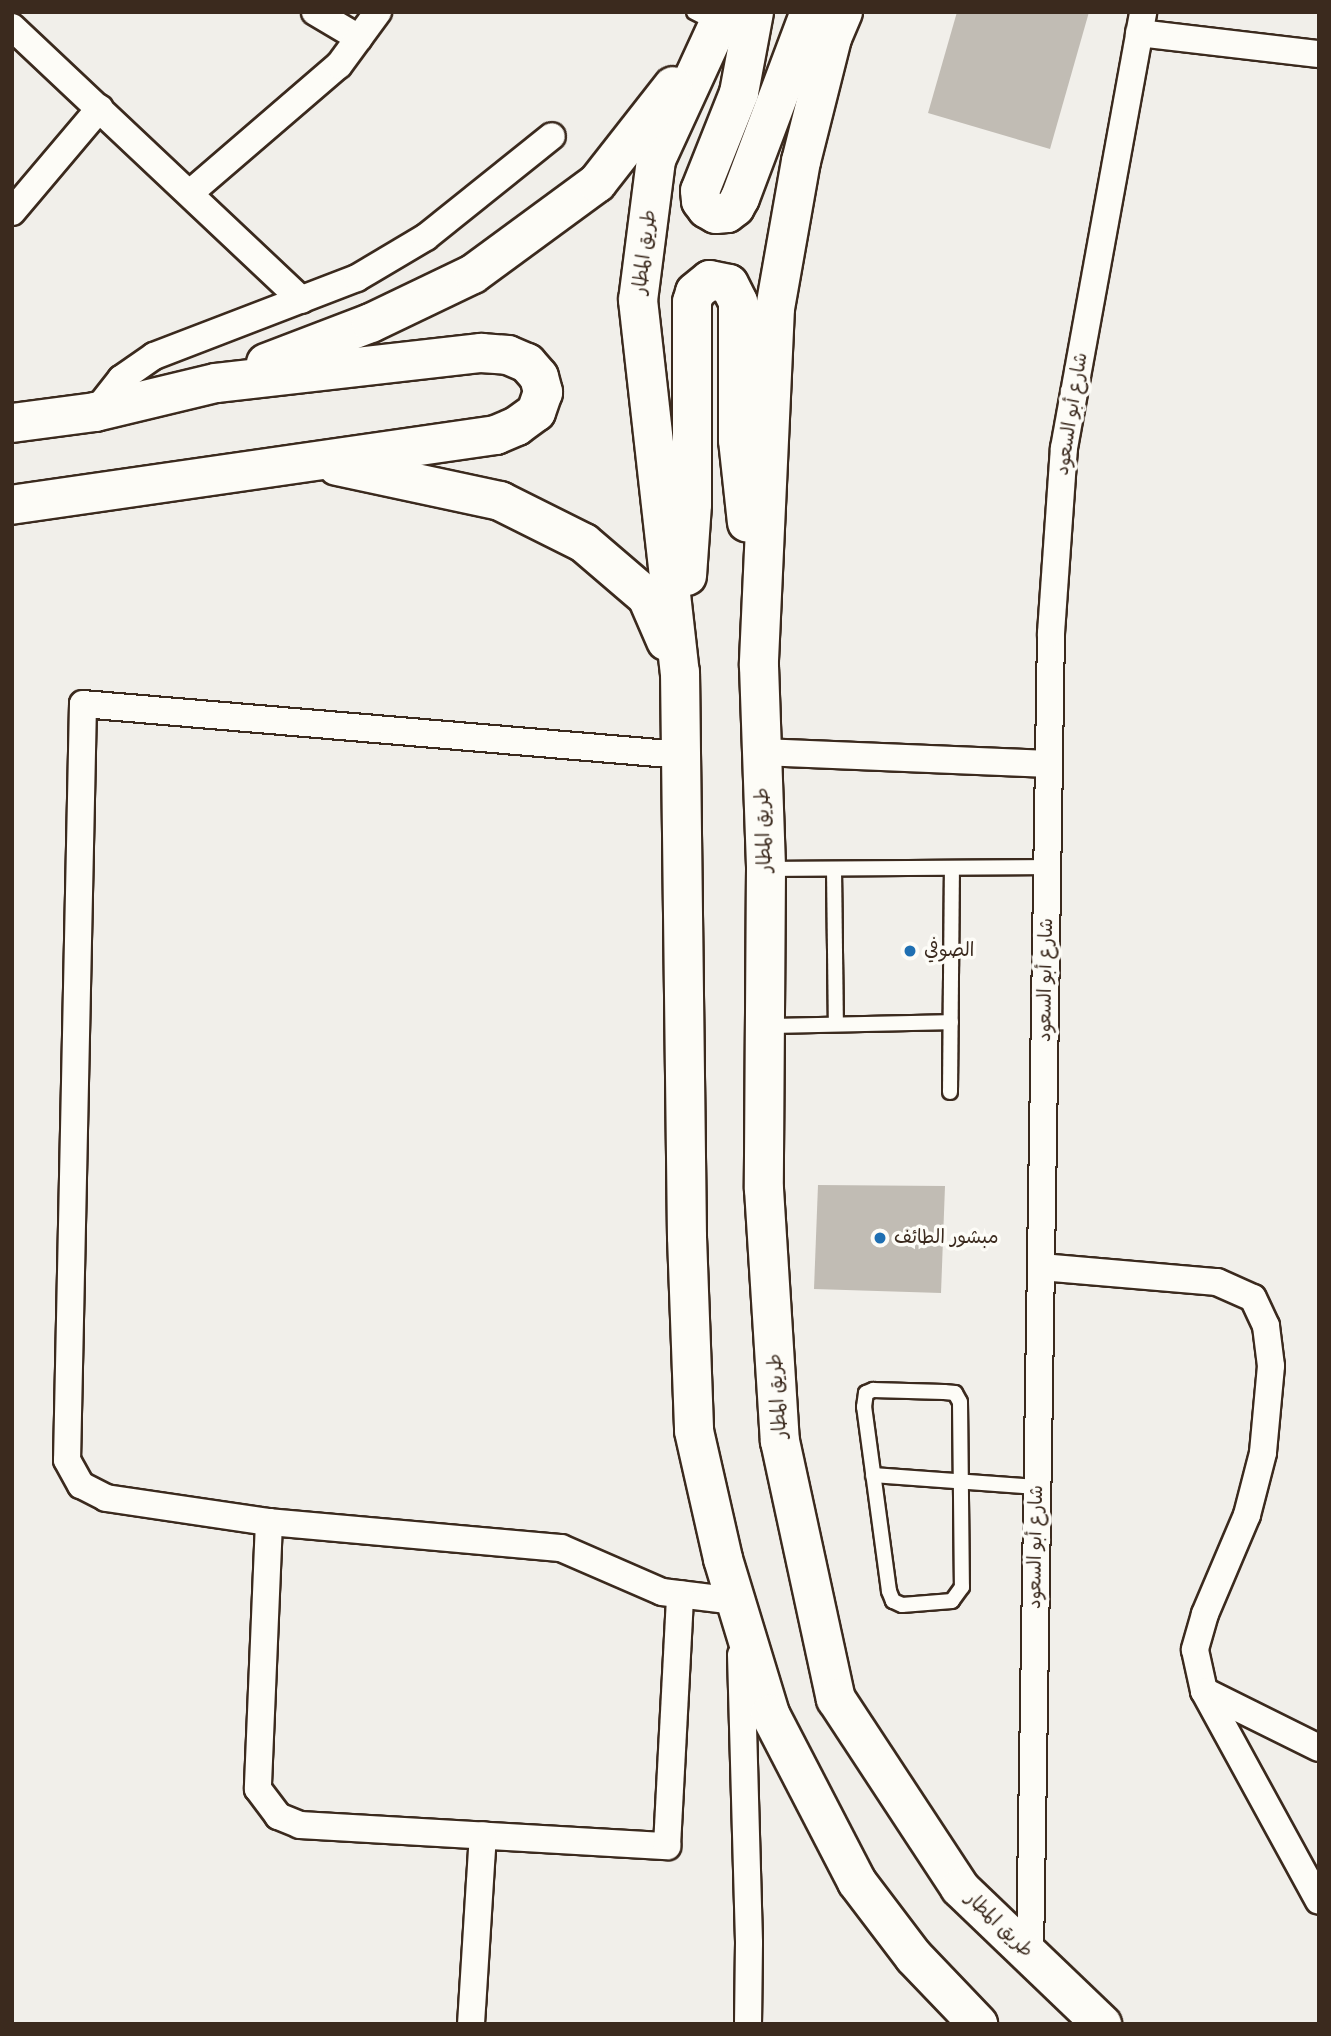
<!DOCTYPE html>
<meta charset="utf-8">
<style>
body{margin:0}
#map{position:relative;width:1331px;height:2036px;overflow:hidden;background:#f1efea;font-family:"Balsamiq Sans","Playpen Sans Arabic",sans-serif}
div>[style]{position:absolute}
.building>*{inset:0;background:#c1bcb4}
.roads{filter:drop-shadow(2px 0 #3b2a1e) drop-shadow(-2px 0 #3b2a1e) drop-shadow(0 2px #3b2a1e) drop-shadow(0 -2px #3b2a1e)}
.service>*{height:14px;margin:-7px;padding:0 7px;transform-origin:7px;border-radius:7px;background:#fdfcf7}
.minor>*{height:26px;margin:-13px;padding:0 13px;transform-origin:13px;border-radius:13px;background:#fdfcf7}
.primary>*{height:38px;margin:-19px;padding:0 19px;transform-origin:19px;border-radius:19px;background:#fdfcf7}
.dots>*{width:19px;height:19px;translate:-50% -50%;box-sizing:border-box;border:4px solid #fdfcf7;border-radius:50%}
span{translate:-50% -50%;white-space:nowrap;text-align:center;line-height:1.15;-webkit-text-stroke:7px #fdfcf7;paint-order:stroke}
.street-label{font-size:19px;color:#3b2a1e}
.poi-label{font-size:19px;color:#3b2a1e}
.left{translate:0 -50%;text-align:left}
.frame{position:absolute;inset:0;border:14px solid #3b2a1e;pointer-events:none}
</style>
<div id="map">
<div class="building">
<i style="clip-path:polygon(957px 12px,1089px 12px,1050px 149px,928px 113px)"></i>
<i style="clip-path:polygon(818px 1185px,945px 1186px,941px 1293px,814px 1289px)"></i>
</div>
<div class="roads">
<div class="service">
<i style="left:694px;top:12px;width:27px;rotate:27deg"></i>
<i style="left:768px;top:869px;width:280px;rotate:-0.4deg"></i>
<i style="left:834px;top:869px;width:155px;rotate:89.3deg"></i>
<i style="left:767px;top:1026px;width:184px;rotate:-1.2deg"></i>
<i style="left:950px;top:1092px;width:224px;rotate:-89.5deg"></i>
<i style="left:873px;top:1390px;width:71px;rotate:1.6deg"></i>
<i style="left:944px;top:1392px;width:11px;rotate:5deg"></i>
<i style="left:955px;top:1393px;width:10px;rotate:61deg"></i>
<i style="left:960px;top:1402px;width:185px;rotate:89.4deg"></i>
<i style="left:962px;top:1587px;width:17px;rotate:126deg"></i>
<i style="left:952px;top:1601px;width:50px;rotate:175.4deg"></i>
<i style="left:902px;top:1605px;width:10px;rotate:-156deg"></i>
<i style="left:893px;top:1601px;width:11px;rotate:-112deg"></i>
<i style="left:889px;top:1591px;width:186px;rotate:-97.7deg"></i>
<i style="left:864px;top:1407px;width:14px;rotate:-82deg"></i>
<i style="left:866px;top:1393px;width:8px;rotate:-23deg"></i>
<i style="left:873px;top:1475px;width:164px;rotate:4.2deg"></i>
</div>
<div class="minor">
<i style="left:315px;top:12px;width:51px;rotate:30.6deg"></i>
<i style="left:12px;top:27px;width:398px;rotate:43.3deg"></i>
<i style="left:1139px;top:33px;width:181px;rotate:6.7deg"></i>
<i style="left:190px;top:193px;width:196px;rotate:-40.7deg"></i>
<i style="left:339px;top:65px;width:66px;rotate:-53.7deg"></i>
<i style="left:12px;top:212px;width:136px;rotate:-49.8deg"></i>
<i style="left:95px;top:412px;width:42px;rotate:-51.8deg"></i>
<i style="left:121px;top:379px;width:40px;rotate:-34.9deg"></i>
<i style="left:154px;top:356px;width:217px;rotate:-21deg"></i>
<i style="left:357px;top:278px;width:80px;rotate:-30.7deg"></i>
<i style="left:426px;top:237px;width:161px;rotate:-38.7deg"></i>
<i style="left:762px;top:752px;width:287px;rotate:2.4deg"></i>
<i style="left:681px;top:755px;width:600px;rotate:-175.13deg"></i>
<i style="left:83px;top:704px;width:756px;rotate:91.21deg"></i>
<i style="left:67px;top:1460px;width:29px;rotate:61deg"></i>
<i style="left:81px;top:1485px;width:28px;rotate:27deg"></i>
<i style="left:106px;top:1498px;width:165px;rotate:8.4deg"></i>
<i style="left:269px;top:1522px;width:293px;rotate:5.1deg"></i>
<i style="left:561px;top:1548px;width:110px;rotate:23.5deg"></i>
<i style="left:662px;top:1592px;width:74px;rotate:7deg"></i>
<i style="left:1041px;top:1267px;width:177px;rotate:4.9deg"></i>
<i style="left:1217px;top:1282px;width:39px;rotate:24deg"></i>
<i style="left:1253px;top:1298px;width:31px;rotate:65deg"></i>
<i style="left:1266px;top:1326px;width:40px;rotate:82.9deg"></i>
<i style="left:1271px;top:1366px;width:87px;rotate:95.3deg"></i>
<i style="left:1263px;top:1453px;width:64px;rotate:104.5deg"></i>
<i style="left:1247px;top:1515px;width:108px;rotate:113deg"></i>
<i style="left:1205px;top:1614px;width:37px;rotate:106deg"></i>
<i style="left:1195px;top:1650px;width:42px;rotate:77.6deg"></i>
<i style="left:1204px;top:1691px;width:239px;rotate:61.3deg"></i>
<i style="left:269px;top:1522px;width:267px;rotate:92.4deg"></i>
<i style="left:258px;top:1789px;width:34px;rotate:53deg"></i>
<i style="left:278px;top:1816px;width:24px;rotate:22deg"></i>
<i style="left:300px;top:1825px;width:368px;rotate:3.3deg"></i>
<i style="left:667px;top:1846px;width:252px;rotate:-87deg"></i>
<i style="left:741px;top:1655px;width:288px;rotate:88.4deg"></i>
<i style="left:749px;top:1943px;width:81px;rotate:90.7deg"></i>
<i style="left:1204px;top:1691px;width:128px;rotate:26.4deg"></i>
<i style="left:1030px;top:1954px;width:1321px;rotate:-89.09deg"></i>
<i style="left:1051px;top:633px;width:185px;rotate:-86deg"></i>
<i style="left:1064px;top:448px;width:443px;rotate:-79.7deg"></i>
<i style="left:471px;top:2024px;width:189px;rotate:-86.4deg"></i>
</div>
<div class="primary">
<i style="left:724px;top:12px;width:163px;rotate:114.7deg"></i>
<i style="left:656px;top:160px;width:141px;rotate:97.3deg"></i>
<i style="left:638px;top:300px;width:374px;rotate:83.6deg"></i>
<i style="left:680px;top:672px;width:565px;rotate:89.29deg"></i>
<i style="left:687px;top:1237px;width:194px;rotate:87.9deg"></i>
<i style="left:694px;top:1431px;width:131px;rotate:77.2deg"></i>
<i style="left:723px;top:1559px;width:162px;rotate:73.1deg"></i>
<i style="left:770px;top:1714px;width:189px;rotate:62.6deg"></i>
<i style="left:857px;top:1882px;width:94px;rotate:52.8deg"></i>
<i style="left:914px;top:1957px;width:93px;rotate:46.3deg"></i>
<i style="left:754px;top:12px;width:82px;rotate:100.5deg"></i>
<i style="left:739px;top:93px;width:105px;rotate:111.7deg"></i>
<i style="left:700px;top:191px;width:10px;rotate:84deg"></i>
<i style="left:701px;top:201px;width:10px;rotate:53deg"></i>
<i style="left:707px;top:209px;width:10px;rotate:29deg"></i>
<i style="left:716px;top:214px;width:11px;rotate:-5deg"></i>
<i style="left:727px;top:213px;width:10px;rotate:-37deg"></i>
<i style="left:735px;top:207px;width:10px;rotate:-61deg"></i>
<i style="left:740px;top:198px;width:199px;rotate:-69.4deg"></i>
<i style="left:843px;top:12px;width:28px;rotate:113deg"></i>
<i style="left:832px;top:38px;width:127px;rotate:104.1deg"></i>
<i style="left:801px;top:161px;width:149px;rotate:100deg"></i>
<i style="left:775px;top:308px;width:358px;rotate:92.6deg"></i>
<i style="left:759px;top:666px;width:203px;rotate:88deg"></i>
<i style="left:766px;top:869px;width:320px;rotate:90.4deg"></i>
<i style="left:764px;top:1189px;width:253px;rotate:86.4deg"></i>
<i style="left:780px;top:1441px;width:264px;rotate:77.8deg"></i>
<i style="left:836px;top:1699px;width:226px;rotate:56.7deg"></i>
<i style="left:960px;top:1888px;width:197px;rotate:43.8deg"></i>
<i style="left:266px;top:363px;width:112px;rotate:-20.9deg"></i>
<i style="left:371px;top:323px;width:113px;rotate:-25.7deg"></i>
<i style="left:473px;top:274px;width:154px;rotate:-36.3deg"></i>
<i style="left:597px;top:183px;width:123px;rotate:-51.9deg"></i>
<i style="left:12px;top:423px;width:84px;rotate:-7.5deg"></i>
<i style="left:95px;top:412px;width:124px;rotate:-13.5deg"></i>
<i style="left:216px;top:383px;width:267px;rotate:-6.5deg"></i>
<i style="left:481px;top:353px;width:27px;rotate:4deg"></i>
<i style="left:508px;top:355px;width:21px;rotate:23deg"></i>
<i style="left:527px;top:363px;width:18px;rotate:49deg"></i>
<i style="left:539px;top:377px;width:16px;rotate:75deg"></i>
<i style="left:543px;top:392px;width:21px;rotate:109deg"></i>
<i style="left:536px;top:412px;width:24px;rotate:144deg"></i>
<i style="left:517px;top:426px;width:23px;rotate:157deg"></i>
<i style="left:496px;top:435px;width:489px;rotate:171.8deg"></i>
<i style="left:337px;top:466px;width:167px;rotate:12.1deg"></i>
<i style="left:500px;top:501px;width:94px;rotate:26.6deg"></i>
<i style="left:584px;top:543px;width:83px;rotate:40.6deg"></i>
<i style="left:647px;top:597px;width:48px;rotate:66.6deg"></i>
<i style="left:687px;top:576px;width:72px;rotate:-86deg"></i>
<i style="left:692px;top:504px;width:202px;rotate:-90deg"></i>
<i style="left:692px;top:302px;width:10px;rotate:-73deg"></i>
<i style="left:695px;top:292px;width:19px;rotate:-39deg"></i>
<i style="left:710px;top:280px;width:19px;rotate:12deg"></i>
<i style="left:729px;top:284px;width:20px;rotate:63deg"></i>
<i style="left:738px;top:302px;width:138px;rotate:90deg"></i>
<i style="left:738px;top:440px;width:83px;rotate:83.8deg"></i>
</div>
</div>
<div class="dots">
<i style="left:910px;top:951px;background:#1f6fb2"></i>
<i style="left:880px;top:1238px;background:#1f6fb2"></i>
</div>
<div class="street-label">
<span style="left:645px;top:252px;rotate:-83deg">طريق المطار</span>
<span style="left:1072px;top:414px;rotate:-81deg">شارع أبو السعود</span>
<span style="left:764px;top:830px;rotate:-92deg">طريق المطار</span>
<span style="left:1046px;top:980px;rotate:-89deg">شارع أبو السعود</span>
<span style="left:778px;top:1396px;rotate:-94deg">طريق المطار</span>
<span style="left:1036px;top:1547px;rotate:-89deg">شارع أبو السعود</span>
<span style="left:999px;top:1925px;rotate:44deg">طريق المطار</span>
</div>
<div class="poi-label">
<span class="left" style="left:924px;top:951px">الصوفي</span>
<span class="left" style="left:894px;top:1238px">مبشور الطائف</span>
</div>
<div class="frame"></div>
</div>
